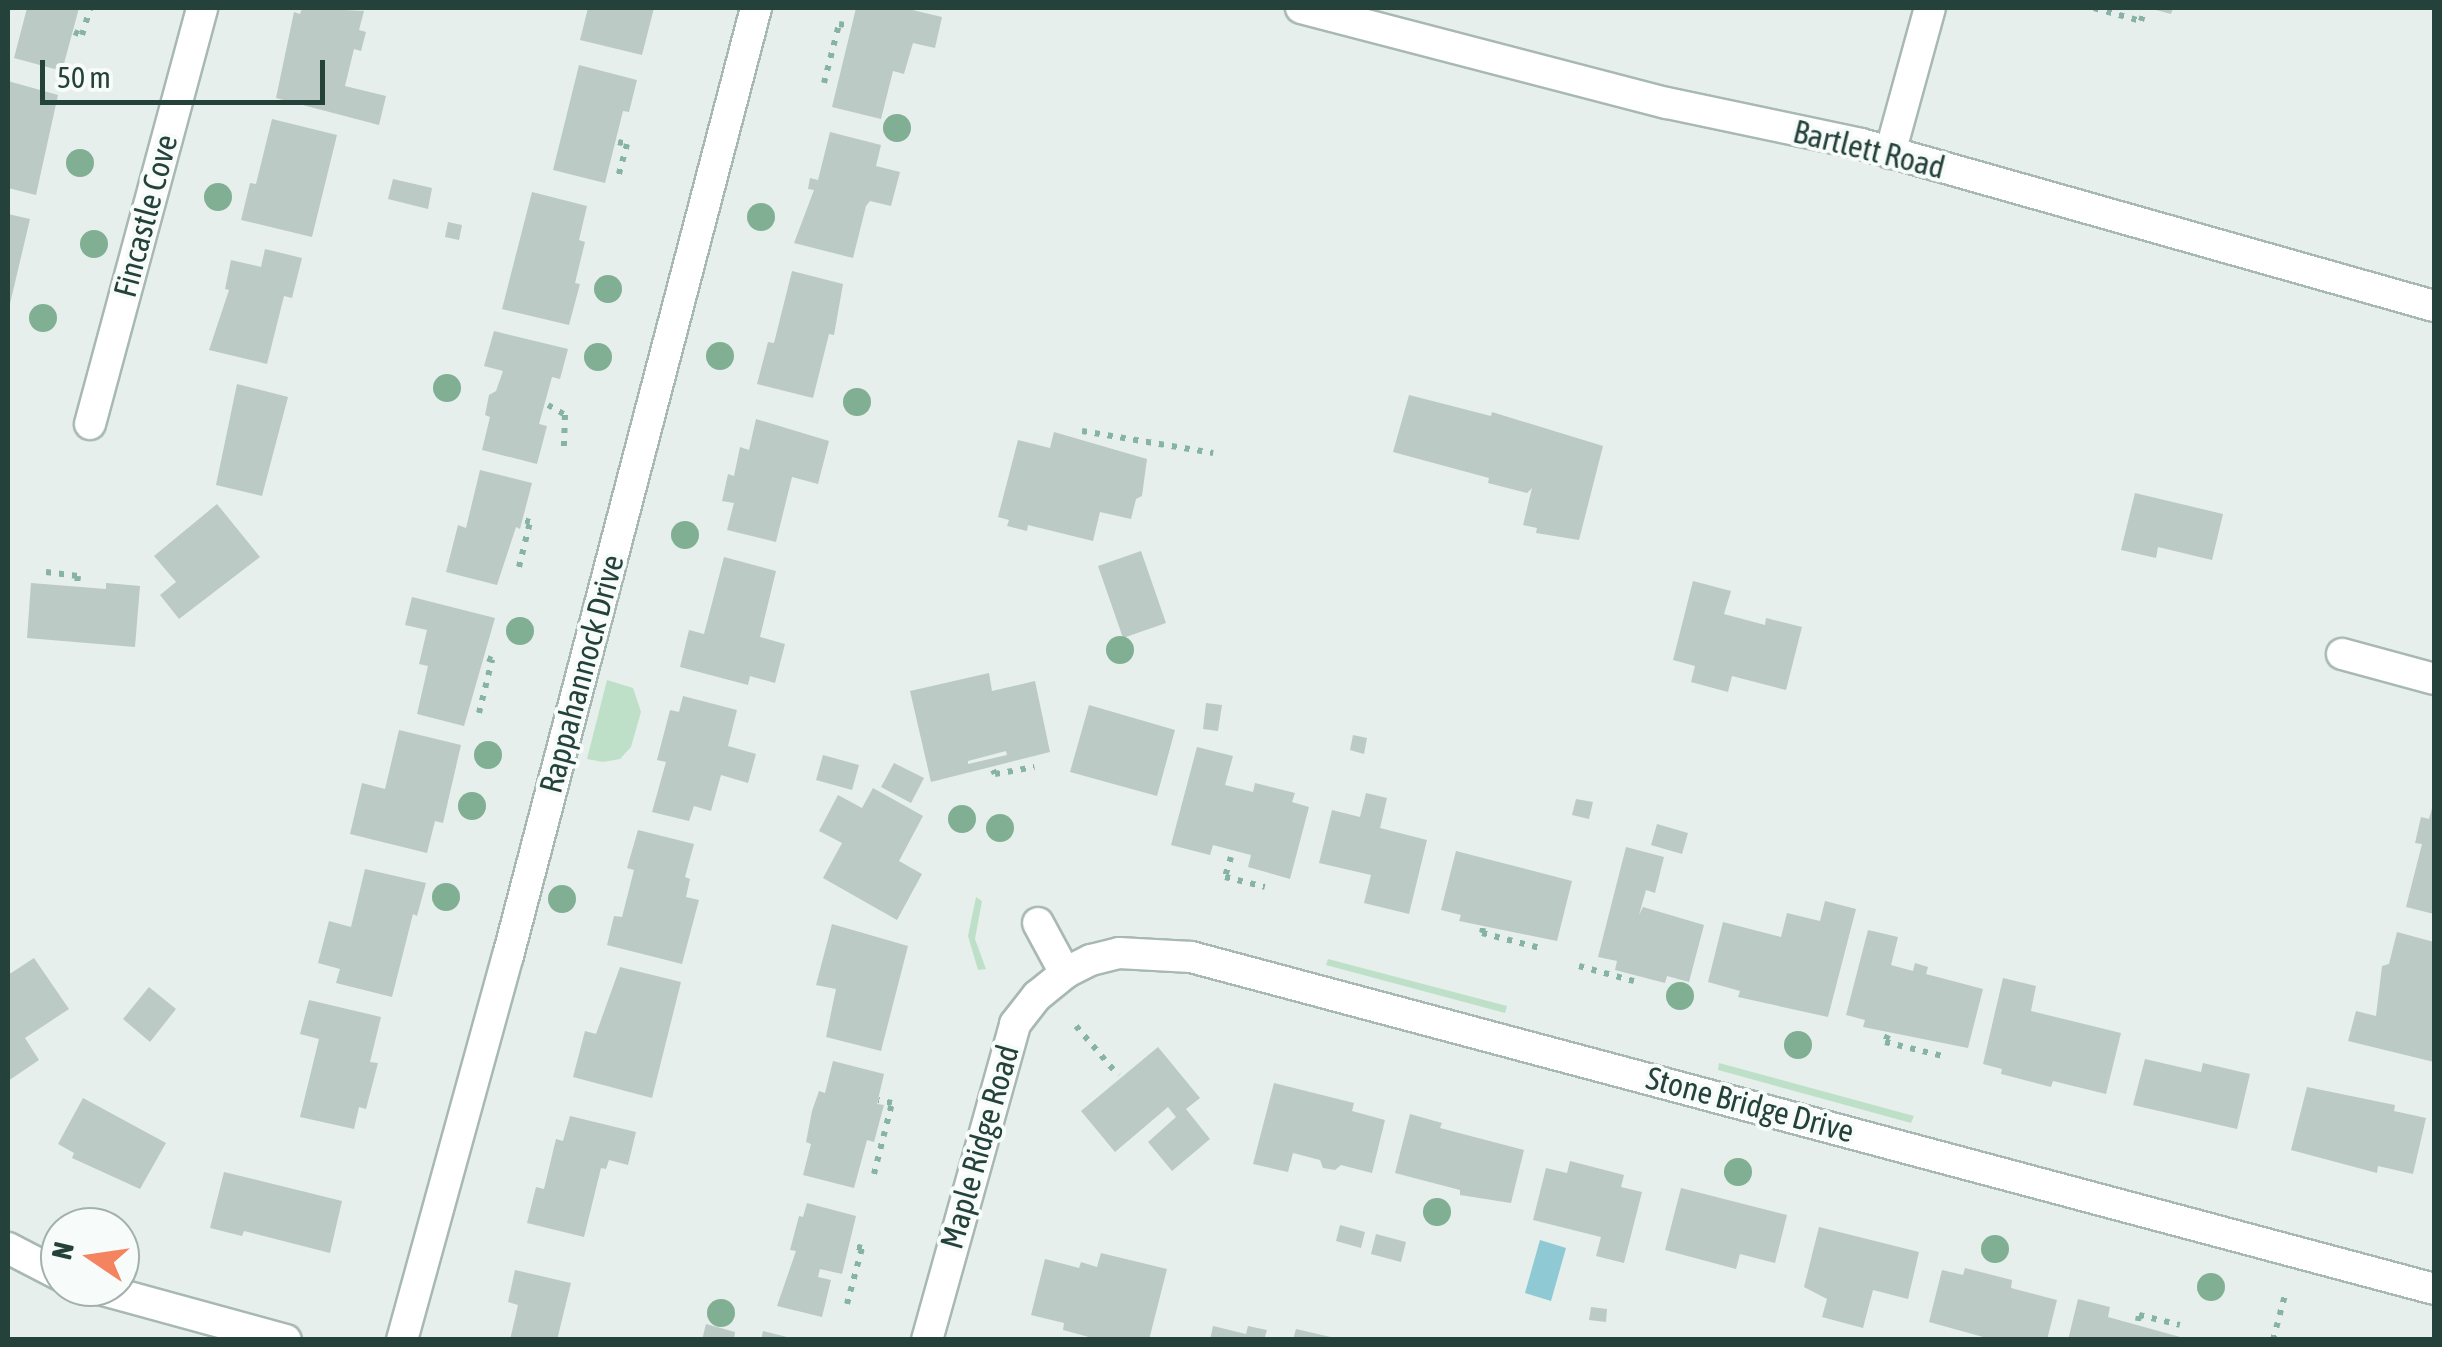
<!DOCTYPE html>
<style>
body{margin:0}
#map{position:relative;width:2442px;height:1347px;overflow:hidden;background:#e6efeb;font-family:"Asap Condensed",sans-serif}
div>[style]{position:absolute}
.green>*{inset:0;background:#bfe0c8}
.water>*{inset:0;background:#8ec9d4}
.building>*{inset:0;background:#bbcac4}
.path>*{height:6px;margin-top:-3px;transform-origin:0;background:repeating-linear-gradient(90deg,#86b3a5 0 5px,transparent 0 13px)}
.roads{filter:drop-shadow(2px 0 #a8b8b2) drop-shadow(-2px 0 #a8b8b2) drop-shadow(0 2px #a8b8b2) drop-shadow(0 -2px #a8b8b2)}
.street>*{height:30px;margin:-15px;padding:0 15px;transform-origin:15px;border-radius:15px;background:#fff}
.secondary>*{height:30px;margin:-15px;padding:0 15px;transform-origin:15px;border-radius:15px;background:#fff}
.trees>*{width:28px;height:28px;margin:-14px;border-radius:50%;background:#80af93}
span{translate:-50% -50%;white-space:nowrap;text-align:center;line-height:1.15;-webkit-text-stroke:8px #f7fbf9;paint-order:stroke}
.street-label{font-size:32px;color:#24423a}
.frame{position:absolute;inset:0;border:10px solid #24423a;pointer-events:none}
.north{position:absolute;left:40px;top:1207px;width:100px;height:100px;box-sizing:border-box;background:#f7fbf9;border:2px solid #a3b1ad;border-radius:50%;rotate:283deg;font-size:28px;font-weight:700;line-height:40px;text-align:center;color:#24423a}
.north::after{content:'';display:block;margin:auto;width:35px;height:45px;background:#f4845f;clip-path:polygon(50% 0,100% 100%,50% 72%,0 100%)}
.scale{position:absolute;left:40px;top:60px;width:285px;height:45px;box-sizing:border-box;border:5px solid #24423a;border-top:0;padding-left:12px;font-size:30px;line-height:35px;white-space:nowrap;color:#24423a;-webkit-text-stroke:8px #f7fbf9;paint-order:stroke}
</style>
<div id="map">
<div class="green">
<i style="clip-path:polygon(607px 680px,633px 688px,641px 712px,631px 747px,620px 759px,603px 762px,587px 759px)"></i>
<i style="clip-path:polygon(976px 897px,982px 901px,975px 939px,986px 969px,978px 970px,968px 936px)"></i>
<i style="clip-path:polygon(1328px 959px,1507px 1006px,1505px 1013px,1326px 965px)"></i>
<i style="clip-path:polygon(1719px 1063px,1914px 1116px,1911px 1123px,1718px 1070px)"></i>
</div>
<div class="water">
<i style="clip-path:polygon(1540px 1240px,1566px 1248px,1551px 1301px,1525px 1293px)"></i>
</div>
<div class="building">
<i style="clip-path:polygon(27px 8px,79px 8px,62px 71px,14px 58px)"></i>
<i style="clip-path:polygon(302px 8px,364px 11px,359px 30px,366px 32px,361px 51px,354px 49px,345px 86px,386px 96px,379px 125px,276px 98px,294px 12px,300px 14px)"></i>
<i style="clip-path:polygon(588px 8px,654px 8px,642px 55px,580px 40px)"></i>
<i style="clip-path:polygon(856px 8px,904px 8px,942px 17px,935px 48px,913px 43px,904px 74px,893px 71px,881px 119px,832px 107px)"></i>
<i style="clip-path:polygon(2149px 8px,2173px 8px,2171px 14px)"></i>
<i style="clip-path:polygon(579px 65px,637px 80px,629px 112px,623px 111px,605px 183px,553px 170px)"></i>
<i style="clip-path:polygon(8px 81px,58px 95px,36px 195px,8px 188px)"></i>
<i style="clip-path:polygon(272px 119px,337px 135px,312px 237px,241px 220px,250px 183px,256px 184px)"></i>
<i style="clip-path:polygon(830px 132px,881px 145px,876px 166px,900px 172px,891px 206px,870px 201px,866px 206px,853px 258px,794px 243px,814px 190px,808px 189px,810px 178px,818px 180px)"></i>
<i style="clip-path:polygon(393px 179px,432px 188px,428px 209px,388px 199px)"></i>
<i style="clip-path:polygon(532px 192px,587px 206px,579px 240px,585px 242px,575px 283px,580px 284px,569px 325px,502px 309px)"></i>
<i style="clip-path:polygon(8px 214px,30px 219px,9px 308px,8px 308px)"></i>
<i style="clip-path:polygon(448px 222px,462px 225px,459px 240px,445px 237px)"></i>
<i style="clip-path:polygon(265px 249px,302px 258px,292px 298px,284px 296px,267px 364px,209px 350px,229px 290px,225px 289px,231px 260px,261px 267px)"></i>
<i style="clip-path:polygon(792px 271px,843px 284px,834px 335px,829px 334px,813px 398px,757px 384px,768px 342px,774px 343px)"></i>
<i style="clip-path:polygon(494px 331px,568px 349px,560px 379px,552px 377px,539px 424px,547px 426px,537px 464px,482px 450px,490px 417px,485px 415px,489px 395px,496px 391px,503px 371px,484px 366px)"></i>
<i style="clip-path:polygon(237px 384px,288px 397px,262px 496px,216px 485px)"></i>
<i style="clip-path:polygon(1409px 395px,1491px 416px,1492px 412px,1603px 446px,1579px 540px,1536px 533px,1537px 528px,1523px 525px,1532px 488px,1527px 493px,1488px 483px,1489px 478px,1393px 452px)"></i>
<i style="clip-path:polygon(756px 419px,829px 441px,818px 484px,792px 477px,776px 542px,727px 530px,734px 503px,722px 501px,728px 474px,734px 476px,740px 447px,749px 450px)"></i>
<i style="clip-path:polygon(1054px 432px,1147px 459px,1142px 496px,1136px 499px,1131px 519px,1100px 512px,1093px 541px,1028px 525px,1027px 531px,1007px 526px,1009px 520px,998px 517px,1018px 440px,1050px 448px)"></i>
<i style="clip-path:polygon(480px 470px,532px 483px,520px 529px,516px 527px,497px 585px,446px 572px,458px 525px,466px 528px)"></i>
<i style="clip-path:polygon(2135px 493px,2223px 514px,2212px 560px,2158px 547px,2156px 558px,2121px 550px)"></i>
<i style="clip-path:polygon(217px 504px,260px 557px,179px 619px,160px 595px,176px 582px,154px 556px)"></i>
<i style="clip-path:polygon(1141px 551px,1166px 623px,1123px 638px,1098px 566px)"></i>
<i style="clip-path:polygon(724px 557px,776px 571px,760px 637px,785px 644px,775px 683px,750px 676px,748px 685px,680px 667px,689px 630px,704px 634px)"></i>
<i style="clip-path:polygon(1693px 581px,1731px 591px,1724px 614px,1765px 625px,1766px 618px,1802px 627px,1786px 690px,1732px 676px,1728px 692px,1691px 682px,1695px 666px,1673px 660px)"></i>
<i style="clip-path:polygon(31px 583px,106px 589px,106px 583px,140px 586px,135px 647px,27px 638px)"></i>
<i style="clip-path:polygon(412px 597px,495px 618px,464px 726px,417px 714px,428px 666px,419px 664px,427px 630px,405px 625px)"></i>
<i style="clip-path:polygon(evenodd,989px 673px,992px 691px,1035px 681px,1050px 752px,931px 782px,910px 691px,989px 673px,1006px 751px,1007px 755px,968px 764px,968px 761px,1006px 751px)"></i>
<i style="clip-path:polygon(683px 696px,737px 710px,728px 746px,756px 754px,748px 783px,721px 775px,711px 811px,694px 806px,689px 821px,652px 812px,666px 762px,657px 760px,670px 710px,679px 712px)"></i>
<i style="clip-path:polygon(1206px 703px,1222px 705px,1218px 731px,1203px 729px)"></i>
<i style="clip-path:polygon(1089px 705px,1175px 730px,1157px 796px,1070px 772px)"></i>
<i style="clip-path:polygon(399px 730px,461px 745px,443px 823px,435px 821px,427px 853px,350px 834px,362px 783px,385px 789px)"></i>
<i style="clip-path:polygon(1353px 735px,1367px 738px,1364px 754px,1350px 750px)"></i>
<i style="clip-path:polygon(1197px 747px,1233px 756px,1225px 785px,1253px 792px,1255px 783px,1295px 793px,1292px 802px,1309px 807px,1290px 879px,1248px 867px,1251px 855px,1213px 845px,1210px 855px,1171px 845px)"></i>
<i style="clip-path:polygon(823px 755px,859px 765px,852px 790px,816px 780px)"></i>
<i style="clip-path:polygon(894px 763px,924px 778px,911px 803px,881px 787px)"></i>
<i style="clip-path:polygon(873px 788px,923px 816px,899px 861px,922px 874px,897px 920px,823px 878px,842px 843px,819px 831px,838px 795px,862px 808px)"></i>
<i style="clip-path:polygon(1366px 793px,1387px 798px,1380px 828px,1427px 840px,1409px 914px,1364px 903px,1371px 875px,1319px 863px,1332px 810px,1360px 817px)"></i>
<i style="clip-path:polygon(1576px 799px,1593px 802px,1589px 819px,1572px 815px)"></i>
<i style="clip-path:polygon(2434px 801px,2434px 914px,2406px 907px,2422px 844px,2415px 843px,2421px 817px,2429px 819px)"></i>
<i style="clip-path:polygon(1657px 824px,1688px 833px,1682px 854px,1651px 845px)"></i>
<i style="clip-path:polygon(638px 830px,694px 844px,685px 877px,690px 879px,686px 897px,699px 900px,682px 964px,607px 945px,614px 916px,622px 917px,634px 870px,627px 868px)"></i>
<i style="clip-path:polygon(1626px 847px,1664px 857px,1655px 893px,1646px 890px,1639px 915px,1643px 907px,1704px 925px,1689px 982px,1667px 976px,1665px 983px,1615px 970px,1617px 961px,1598px 957px)"></i>
<i style="clip-path:polygon(1456px 851px,1572px 881px,1557px 941px,1459px 921px,1461px 915px,1441px 910px)"></i>
<i style="clip-path:polygon(365px 869px,426px 883px,417px 916px,413px 914px,392px 997px,336px 983px,340px 969px,318px 963px,329px 921px,351px 927px)"></i>
<i style="clip-path:polygon(1825px 901px,1856px 909px,1828px 1017px,1738px 997px,1740px 991px,1708px 982px,1723px 922px,1781px 937px,1787px 913px,1820px 921px)"></i>
<i style="clip-path:polygon(832px 924px,908px 946px,881px 1051px,826px 1037px,836px 989px,816px 985px)"></i>
<i style="clip-path:polygon(1868px 930px,1898px 937px,1891px 965px,1913px 971px,1915px 963px,1928px 967px,1926px 974px,1983px 989px,1968px 1048px,1863px 1027px,1865px 1020px,1846px 1015px)"></i>
<i style="clip-path:polygon(2397px 932px,2434px 942px,2434px 1062px,2348px 1041px,2356px 1011px,2376px 1016px,2382px 966px,2389px 964px)"></i>
<i style="clip-path:polygon(34px 958px,69px 1009px,25px 1038px,39px 1060px,8px 1081px,8px 975px)"></i>
<i style="clip-path:polygon(620px 967px,681px 982px,652px 1098px,573px 1077px,585px 1031px,596px 1034px)"></i>
<i style="clip-path:polygon(2003px 978px,2036px 986px,2031px 1011px,2121px 1033px,2106px 1094px,2053px 1081px,2051px 1087px,2001px 1074px,2002px 1069px,1983px 1064px)"></i>
<i style="clip-path:polygon(149px 987px,176px 1009px,150px 1042px,123px 1019px)"></i>
<i style="clip-path:polygon(309px 1000px,381px 1017px,370px 1062px,378px 1063px,366px 1109px,359px 1107px,354px 1129px,300px 1117px,319px 1039px,300px 1034px)"></i>
<i style="clip-path:polygon(1158px 1047px,1200px 1098px,1186px 1109px,1210px 1139px,1172px 1171px,1148px 1142px,1176px 1117px,1168px 1107px,1115px 1152px,1081px 1111px)"></i>
<i style="clip-path:polygon(2145px 1059px,2201px 1072px,2203px 1063px,2250px 1074px,2237px 1129px,2133px 1105px)"></i>
<i style="clip-path:polygon(833px 1061px,884px 1074px,877px 1104px,884px 1105px,874px 1142px,867px 1140px,854px 1188px,803px 1175px,811px 1144px,806px 1142px,812px 1111px,819px 1091px,825px 1093px)"></i>
<i style="clip-path:polygon(1274px 1083px,1354px 1103px,1352px 1111px,1385px 1120px,1372px 1173px,1341px 1165px,1335px 1170px,1323px 1168px,1320px 1160px,1293px 1153px,1288px 1172px,1253px 1164px)"></i>
<i style="clip-path:polygon(2307px 1087px,2395px 1105px,2394px 1111px,2426px 1118px,2413px 1174px,2378px 1166px,2377px 1173px,2291px 1150px)"></i>
<i style="clip-path:polygon(83px 1098px,166px 1143px,140px 1189px,72px 1158px,74px 1153px,58px 1144px)"></i>
<i style="clip-path:polygon(1410px 1114px,1442px 1123px,1440px 1128px,1524px 1150px,1511px 1203px,1460px 1195px,1460px 1190px,1395px 1173px)"></i>
<i style="clip-path:polygon(570px 1116px,636px 1132px,628px 1165px,609px 1160px,606px 1169px,601px 1168px,584px 1237px,527px 1223px,536px 1187px,544px 1189px,556px 1139px,563px 1141px)"></i>
<i style="clip-path:polygon(1570px 1161px,1624px 1175px,1621px 1187px,1642px 1192px,1624px 1263px,1596px 1256px,1601px 1237px,1533px 1220px,1546px 1168px,1567px 1173px)"></i>
<i style="clip-path:polygon(224px 1172px,342px 1201px,330px 1253px,244px 1231px,242px 1236px,210px 1228px)"></i>
<i style="clip-path:polygon(1681px 1188px,1787px 1215px,1775px 1263px,1740px 1254px,1736px 1269px,1665px 1250px)"></i>
<i style="clip-path:polygon(807px 1203px,856px 1216px,842px 1274px,820px 1269px,818px 1277px,831px 1280px,822px 1317px,777px 1306px,796px 1251px,790px 1250px,799px 1216px,803px 1217px)"></i>
<i style="clip-path:polygon(1340px 1225px,1365px 1232px,1361px 1248px,1336px 1241px)"></i>
<i style="clip-path:polygon(1819px 1227px,1919px 1252px,1908px 1299px,1873px 1290px,1863px 1328px,1822px 1317px,1827px 1299px,1804px 1287px)"></i>
<i style="clip-path:polygon(1376px 1234px,1406px 1242px,1401px 1262px,1371px 1254px)"></i>
<i style="clip-path:polygon(1101px 1253px,1167px 1269px,1149px 1340px,1100px 1340px,1063px 1330px,1064px 1323px,1031px 1315px,1045px 1259px,1079px 1268px,1081px 1262px,1097px 1267px)"></i>
<i style="clip-path:polygon(1965px 1268px,2012px 1280px,2011px 1288px,2057px 1300px,2047px 1340px,1994px 1340px,1929px 1322px,1942px 1270px,1963px 1275px)"></i>
<i style="clip-path:polygon(515px 1270px,571px 1283px,557px 1340px,510px 1340px,518px 1305px,508px 1302px)"></i>
<i style="clip-path:polygon(2078px 1299px,2110px 1307px,2108px 1317px,2191px 1340px,2068px 1340px)"></i>
<i style="clip-path:polygon(1591px 1307px,1607px 1309px,1606px 1322px,1589px 1320px)"></i>
<i style="clip-path:polygon(706px 1324px,735px 1332px,734px 1340px,702px 1340px)"></i>
<i style="clip-path:polygon(1213px 1326px,1246px 1334px,1248px 1326px,1267px 1330px,1264px 1340px,1210px 1340px)"></i>
<i style="clip-path:polygon(1296px 1329px,1335px 1338px,1335px 1340px,1293px 1340px)"></i>
<i style="clip-path:polygon(763px 1331px,791px 1338px,791px 1340px,761px 1340px)"></i>
</div>
<div class="path">
<i style="left:2094px;top:8px;width:49px;rotate:15.5deg"></i>
<i style="left:2141px;top:21px;width:10px;rotate:-73deg"></i>
<i style="left:74px;top:32px;width:9px;rotate:21deg"></i>
<i style="left:82px;top:35px;width:28px;rotate:-73deg"></i>
<i style="left:824px;top:83px;width:61px;rotate:-75.7deg"></i>
<i style="left:839px;top:24px;width:11px;rotate:10deg"></i>
<i style="left:618px;top:142px;width:9px;rotate:13deg"></i>
<i style="left:627px;top:144px;width:34px;rotate:105deg"></i>
<i style="left:548px;top:405px;width:20px;rotate:30deg"></i>
<i style="left:565px;top:415px;width:34px;rotate:92deg"></i>
<i style="left:1082px;top:431px;width:133px;rotate:9.5deg"></i>
<i style="left:519px;top:567px;width:46px;rotate:-76.3deg"></i>
<i style="left:530px;top:522px;width:6px;rotate:-162deg"></i>
<i style="left:46px;top:572px;width:32px;rotate:7deg"></i>
<i style="left:78px;top:576px;width:8px;rotate:97deg"></i>
<i style="left:479px;top:713px;width:55px;rotate:-76.2deg"></i>
<i style="left:492px;top:660px;width:5px;rotate:-158deg"></i>
<i style="left:993px;top:770px;width:4px;rotate:63deg"></i>
<i style="left:995px;top:774px;width:40px;rotate:-10deg"></i>
<i style="left:1231px;top:857px;width:21px;rotate:107deg"></i>
<i style="left:1225px;top:877px;width:41px;rotate:14deg"></i>
<i style="left:1483px;top:928px;width:5px;rotate:101deg"></i>
<i style="left:1482px;top:933px;width:60px;rotate:14.5deg"></i>
<i style="left:1579px;top:966px;width:57px;rotate:15.3deg"></i>
<i style="left:1076px;top:1026px;width:65px;rotate:49.4deg"></i>
<i style="left:1888px;top:1035px;width:8px;rotate:113deg"></i>
<i style="left:1885px;top:1042px;width:64px;rotate:13.6deg"></i>
<i style="left:874px;top:1174px;width:73px;rotate:-75.8deg"></i>
<i style="left:892px;top:1103px;width:14px;rotate:-168deg"></i>
<i style="left:847px;top:1304px;width:58px;rotate:-75deg"></i>
<i style="left:862px;top:1248px;width:12px;rotate:-166deg"></i>
<i style="left:2138px;top:1321px;width:6px;rotate:-81deg"></i>
<i style="left:2139px;top:1315px;width:42px;rotate:13.7deg"></i>
<i style="left:2273px;top:1340px;width:51px;rotate:-75.1deg"></i>
</div>
<div class="roads">
<div class="street">
<i style="left:1890px;top:153px;width:150px;rotate:-74.6deg"></i>
<i style="left:90px;top:424px;width:431px;rotate:-74.9deg"></i>
<i style="left:2342px;top:654px;width:95px;rotate:15.2deg"></i>
<i style="left:1038px;top:923px;width:57px;rotate:61.6deg"></i>
<i style="left:8px;top:1248px;width:59px;rotate:27.4deg"></i>
<i style="left:92px;top:1287px;width:201px;rotate:15.3deg"></i>
<i style="left:402px;top:1340px;width:398px;rotate:-74.6deg"></i>
<i style="left:508px;top:956px;width:980px;rotate:-75.34deg"></i>
<i style="left:927px;top:1340px;width:328px;rotate:-74.4deg"></i>
<i style="left:1015px;top:1024px;width:36px;rotate:-52deg"></i>
<i style="left:1037px;top:996px;width:36px;rotate:-39deg"></i>
<i style="left:1065px;top:973px;width:29px;rotate:-27deg"></i>
<i style="left:1091px;top:960px;width:29px;rotate:-14deg"></i>
<i style="left:1119px;top:953px;width:72px;rotate:3.2deg"></i>
<i style="left:1191px;top:957px;width:1287px;rotate:14.95deg"></i>
</div>
<div class="secondary">
<i style="left:1301px;top:8px;width:378px;rotate:14.6deg"></i>
<i style="left:1667px;top:103px;width:198px;rotate:11.9deg"></i>
<i style="left:1861px;top:144px;width:595px;rotate:15.79deg"></i>
</div>
</div>
<div class="trees">
<i style="left:897px;top:128px"></i>
<i style="left:80px;top:163px"></i>
<i style="left:218px;top:197px"></i>
<i style="left:761px;top:217px"></i>
<i style="left:94px;top:244px"></i>
<i style="left:608px;top:289px"></i>
<i style="left:43px;top:318px"></i>
<i style="left:720px;top:356px"></i>
<i style="left:598px;top:357px"></i>
<i style="left:447px;top:388px"></i>
<i style="left:857px;top:402px"></i>
<i style="left:685px;top:535px"></i>
<i style="left:520px;top:631px"></i>
<i style="left:1120px;top:650px"></i>
<i style="left:488px;top:755px"></i>
<i style="left:472px;top:806px"></i>
<i style="left:962px;top:819px"></i>
<i style="left:1000px;top:828px"></i>
<i style="left:446px;top:897px"></i>
<i style="left:562px;top:899px"></i>
<i style="left:1680px;top:996px"></i>
<i style="left:1798px;top:1045px"></i>
<i style="left:1738px;top:1172px"></i>
<i style="left:1437px;top:1212px"></i>
<i style="left:1995px;top:1249px"></i>
<i style="left:2211px;top:1287px"></i>
<i style="left:721px;top:1313px"></i>
</div>
<div class="street-label">
<span style="left:1869px;top:150px;rotate:14deg">Bartlett Road</span>
<span style="left:146px;top:216px;rotate:-75deg">Fincastle Cove</span>
<span style="left:582px;top:674px;rotate:-75deg">Rappahannock Drive</span>
<span style="left:1750px;top:1105px;rotate:15deg">Stone Bridge Drive</span>
<span style="left:980px;top:1147px;rotate:-74deg">Maple Ridge Road</span>
</div>
<div class="frame"></div>
<div class="north">N</div>
<div class="scale">50 m</div>
</div>
